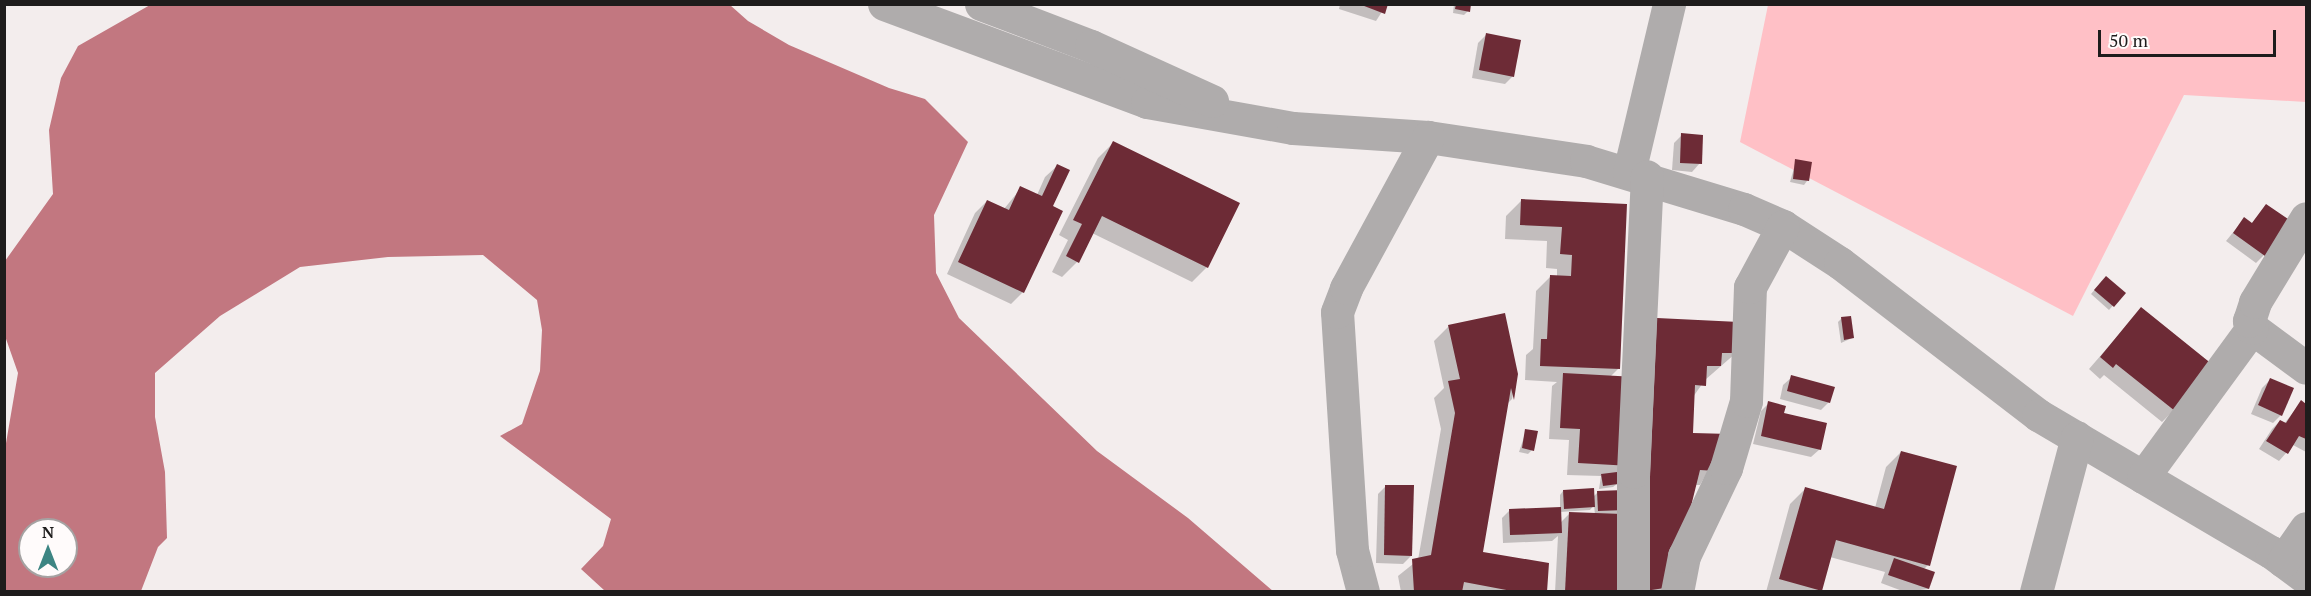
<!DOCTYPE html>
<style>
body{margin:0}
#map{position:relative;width:2311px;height:596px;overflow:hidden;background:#f3eded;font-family:"PT Serif",serif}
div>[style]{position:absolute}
.green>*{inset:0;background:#ffc0c6}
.water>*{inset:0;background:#c27780}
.shadow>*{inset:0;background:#0003}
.building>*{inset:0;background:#6d2b36}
.minor>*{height:33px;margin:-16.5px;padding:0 16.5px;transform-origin:16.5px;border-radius:16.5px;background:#afacac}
span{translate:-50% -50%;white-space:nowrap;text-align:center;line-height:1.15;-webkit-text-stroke:6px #fffbfb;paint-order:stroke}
.frame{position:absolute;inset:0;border:6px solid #1e1c1c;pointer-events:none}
.north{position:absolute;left:18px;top:518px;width:60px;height:60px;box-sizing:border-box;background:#fffbfb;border:2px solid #a5a2a2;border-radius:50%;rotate:0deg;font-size:16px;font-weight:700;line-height:24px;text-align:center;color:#1e1c1c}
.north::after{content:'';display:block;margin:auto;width:21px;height:27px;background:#3d8583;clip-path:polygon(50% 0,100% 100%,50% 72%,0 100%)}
.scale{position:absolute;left:2098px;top:30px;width:178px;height:27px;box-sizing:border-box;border:3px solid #1e1c1c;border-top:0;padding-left:8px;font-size:18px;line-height:21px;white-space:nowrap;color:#1e1c1c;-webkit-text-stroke:4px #fffbfb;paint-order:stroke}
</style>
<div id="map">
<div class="green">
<i style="clip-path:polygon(1768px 5px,2306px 5px,2306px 102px,2184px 95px,2073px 316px,1740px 142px)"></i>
</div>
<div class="water">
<i style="clip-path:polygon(evenodd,150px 5px,730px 5px,748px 21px,789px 45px,889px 88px,925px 99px,968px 142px,934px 215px,936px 273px,959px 318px,1097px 451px,1188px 518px,1273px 591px,605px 591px,581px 569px,603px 546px,611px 519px,500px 436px,522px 424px,540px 371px,542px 330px,537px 300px,483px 255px,388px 257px,300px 267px,220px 316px,155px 373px,155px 417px,165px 472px,167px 538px,158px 547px,141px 591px,5px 591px,5px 449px,18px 373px,5px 336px,5px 261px,53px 194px,49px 130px,61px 78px,78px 46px,150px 5px,30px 530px,66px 530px,66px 566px,30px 566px,30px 530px)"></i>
</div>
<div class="shadow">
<i style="clip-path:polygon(1340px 4px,1387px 4px,1376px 21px,1339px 9px)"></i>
<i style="clip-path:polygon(1454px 4px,1469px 4px,1468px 11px,1464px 15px,1453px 13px)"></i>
<i style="clip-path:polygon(1486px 35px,1513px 76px,1505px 84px,1472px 78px,1478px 43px)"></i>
<i style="clip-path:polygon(1682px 135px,1700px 163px,1692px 172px,1672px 170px,1674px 143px)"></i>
<i style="clip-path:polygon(1113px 143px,1207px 267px,1192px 282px,1092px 233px,1077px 262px,1062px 277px,1052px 272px,1068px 240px,1059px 235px,1098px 158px)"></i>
<i style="clip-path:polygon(1796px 161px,1807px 181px,1804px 185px,1790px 182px)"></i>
<i style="clip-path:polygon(1057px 166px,1023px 292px,1011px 304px,947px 274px,975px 213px,987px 201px,1004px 209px,1021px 188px,1037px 195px,1045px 177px)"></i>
<i style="clip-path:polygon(1521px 201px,1626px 205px,1618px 369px,1610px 377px,1634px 378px,1617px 484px,1613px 487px,1599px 489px,1601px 476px,1567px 475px,1569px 440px,1549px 439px,1552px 386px,1557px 382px,1525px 380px,1526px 355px,1533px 349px,1536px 291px,1551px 276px,1557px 277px,1557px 269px,1546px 268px,1547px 241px,1505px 239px,1506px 216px)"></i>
<i style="clip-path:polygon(2266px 206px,2264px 255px,2256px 263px,2226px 241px,2244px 219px,2251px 224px)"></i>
<i style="clip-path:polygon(2102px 281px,2124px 293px,2109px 310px,2091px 294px)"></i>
<i style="clip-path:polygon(2141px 309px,2174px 410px,2162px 422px,2104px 375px,2100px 379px,2089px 369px)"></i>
<i style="clip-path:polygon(1842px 318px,1852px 338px,1841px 343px,1838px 322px)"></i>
<i style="clip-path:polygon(1657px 320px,1736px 353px,1705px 380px,1693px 397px,1691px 434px,1728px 436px,1700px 485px,1695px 485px,1664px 592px,1632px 592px,1642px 335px)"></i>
<i style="clip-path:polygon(1449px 326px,1517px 374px,1512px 399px,1507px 404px,1481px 553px,1548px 564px,1546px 592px,1401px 592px,1398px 576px,1418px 560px,1441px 429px,1434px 398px,1444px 388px,1434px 341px)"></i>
<i style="clip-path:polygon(1792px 377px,1829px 402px,1821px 410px,1780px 399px,1783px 385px)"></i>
<i style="clip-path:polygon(2270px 380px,2281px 415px,2273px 423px,2251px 414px,2262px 388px)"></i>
<i style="clip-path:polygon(2301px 402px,2306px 405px,2306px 452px,2293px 445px,2279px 461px,2259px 449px,2272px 429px,2280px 421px,2284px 424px)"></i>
<i style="clip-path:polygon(1769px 403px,1820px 449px,1811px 457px,1753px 444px,1761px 411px)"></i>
<i style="clip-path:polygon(1526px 431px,1532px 450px,1528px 454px,1519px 452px)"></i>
<i style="clip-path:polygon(1901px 452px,1928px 565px,1923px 570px,1933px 573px,1928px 589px,1905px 592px,1881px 583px,1885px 572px,1830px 557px,1819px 592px,1766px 592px,1790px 504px,1805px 489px,1875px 508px,1886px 467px)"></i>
<i style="clip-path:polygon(1386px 486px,1411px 556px,1403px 564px,1376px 563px,1378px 494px)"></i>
<i style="clip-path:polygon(evenodd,1563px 491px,1593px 497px,1598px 492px,1623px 492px,1617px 592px,1555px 592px,1558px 536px,1552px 541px,1503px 543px,1502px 518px,1510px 510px,1560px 508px,1560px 495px,1563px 491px,1594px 505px,1595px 515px,1570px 513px,1560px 523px,1560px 512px,1590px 510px,1594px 505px)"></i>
</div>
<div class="building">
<i style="clip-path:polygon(1359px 4px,1388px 4px,1385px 14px)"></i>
<i style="clip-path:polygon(1456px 4px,1471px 4px,1470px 12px,1455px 9px)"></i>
<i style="clip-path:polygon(1486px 33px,1521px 40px,1514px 77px,1479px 70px)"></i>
<i style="clip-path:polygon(1681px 133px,1703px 135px,1702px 164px,1680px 163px)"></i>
<i style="clip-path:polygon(1113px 141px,1240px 203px,1208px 268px,1102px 216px,1079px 263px,1066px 256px,1082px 224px,1073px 220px)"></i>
<i style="clip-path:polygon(1795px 159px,1812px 162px,1809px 181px,1793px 179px)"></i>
<i style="clip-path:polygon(1057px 164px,1070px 170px,1053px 206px,1063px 211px,1024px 293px,958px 262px,987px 200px,1009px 210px,1020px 186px,1042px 196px)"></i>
<i style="clip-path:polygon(1521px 199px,1627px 204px,1620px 369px,1540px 366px,1541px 339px,1547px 339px,1550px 275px,1571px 276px,1572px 255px,1560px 254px,1562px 227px,1520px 225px)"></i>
<i style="clip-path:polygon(2266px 204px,2291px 221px,2265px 256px,2233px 233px,2244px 217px,2252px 223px)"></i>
<i style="clip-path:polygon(2106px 276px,2126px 293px,2114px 307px,2094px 290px)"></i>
<i style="clip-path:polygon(2141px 307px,2213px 365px,2175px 411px,2116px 364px,2113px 368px,2100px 357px)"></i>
<i style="clip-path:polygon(1505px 313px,1518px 374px,1514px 400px,1511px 388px,1483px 552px,1549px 563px,1547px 592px,1517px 592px,1464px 582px,1462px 592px,1414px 592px,1412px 559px,1431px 555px,1455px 413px,1448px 381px,1460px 379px,1448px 325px)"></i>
<i style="clip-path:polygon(1851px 316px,1854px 338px,1844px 340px,1841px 317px)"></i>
<i style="clip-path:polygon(1657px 318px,1739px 322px,1737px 353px,1722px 353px,1721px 366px,1707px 366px,1706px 386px,1695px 385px,1693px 433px,1730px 434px,1716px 471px,1700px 470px,1671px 587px,1645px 591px)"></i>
<i style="clip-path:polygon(1563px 373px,1636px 377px,1631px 466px,1578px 463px,1580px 429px,1560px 428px)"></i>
<i style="clip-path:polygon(1791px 375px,1835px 387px,1830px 403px,1787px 391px)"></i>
<i style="clip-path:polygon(2270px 378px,2294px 388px,2282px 416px,2258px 405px)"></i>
<i style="clip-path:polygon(2301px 400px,2306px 404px,2306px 439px,2299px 436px,2288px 454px,2266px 441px,2280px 420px,2286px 423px)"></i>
<i style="clip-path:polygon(1768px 401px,1786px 406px,1784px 413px,1827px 423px,1821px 450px,1761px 436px)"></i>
<i style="clip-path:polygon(1525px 429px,1538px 431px,1534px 451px,1522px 448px)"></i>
<i style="clip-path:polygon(1901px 451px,1957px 466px,1930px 566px,1836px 540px,1822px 591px,1779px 579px,1805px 487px,1884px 509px)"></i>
<i style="clip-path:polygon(1617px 472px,1618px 484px,1603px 486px,1601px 474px)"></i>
<i style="clip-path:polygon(1385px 485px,1414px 485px,1412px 556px,1384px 555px)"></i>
<i style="clip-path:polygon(1594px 488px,1595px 507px,1564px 509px,1563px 490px)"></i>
<i style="clip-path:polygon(1624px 490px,1625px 510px,1598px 511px,1597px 491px)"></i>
<i style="clip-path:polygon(1561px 507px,1562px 533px,1510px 535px,1509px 509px)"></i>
<i style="clip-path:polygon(1569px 512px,1622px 514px,1618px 592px,1565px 592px)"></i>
<i style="clip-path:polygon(1894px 558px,1935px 572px,1929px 589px,1888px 575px)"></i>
</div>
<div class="minor">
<i style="left:884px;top:4px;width:281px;rotate:20.4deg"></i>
<i style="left:1147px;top:102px;width:148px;rotate:10.1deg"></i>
<i style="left:1293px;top:128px;width:135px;rotate:3.8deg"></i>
<i style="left:1428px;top:137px;width:160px;rotate:8.6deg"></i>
<i style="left:1586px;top:161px;width:165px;rotate:16.9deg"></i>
<i style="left:1744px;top:209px;width:43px;rotate:23.6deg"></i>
<i style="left:1783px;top:226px;width:68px;rotate:33deg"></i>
<i style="left:1840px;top:263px;width:250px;rotate:37.5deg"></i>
<i style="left:2038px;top:415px;width:270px;rotate:30.5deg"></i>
<i style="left:2271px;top:552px;width:44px;rotate:36.6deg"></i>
<i style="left:981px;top:4px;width:118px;rotate:20.9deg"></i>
<i style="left:1091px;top:46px;width:133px;rotate:24.4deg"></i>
<i style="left:1629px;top:172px;width:173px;rotate:-76.6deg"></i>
<i style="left:2252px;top:328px;width:67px;rotate:36.5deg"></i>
<i style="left:2143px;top:477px;width:185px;rotate:-53.8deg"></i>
<i style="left:2252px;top:328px;width:8px;rotate:-113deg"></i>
<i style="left:2249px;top:321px;width:20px;rotate:-72deg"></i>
<i style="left:2255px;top:302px;width:98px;rotate:-58.7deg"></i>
<i style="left:2283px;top:561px;width:40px;rotate:-55.1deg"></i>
<i style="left:1363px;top:592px;width:43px;rotate:-104.7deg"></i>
<i style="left:1352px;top:550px;width:238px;rotate:-93.6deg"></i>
<i style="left:1337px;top:312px;width:26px;rotate:-69deg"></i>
<i style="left:1346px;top:288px;width:172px;rotate:-61.5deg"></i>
<i style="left:1633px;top:592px;width:120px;rotate:-90deg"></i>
<i style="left:1633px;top:472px;width:296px;rotate:-87.3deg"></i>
<i style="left:1677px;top:592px;width:37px;rotate:-79deg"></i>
<i style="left:1684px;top:556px;width:98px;rotate:-64.5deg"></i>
<i style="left:1726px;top:468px;width:70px;rotate:-73.4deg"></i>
<i style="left:1746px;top:401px;width:114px;rotate:-88deg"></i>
<i style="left:1750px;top:287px;width:69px;rotate:-61.6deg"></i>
<i style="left:2036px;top:592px;width:160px;rotate:-75.2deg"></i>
</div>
<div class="frame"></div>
<div class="north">N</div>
<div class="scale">50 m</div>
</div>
